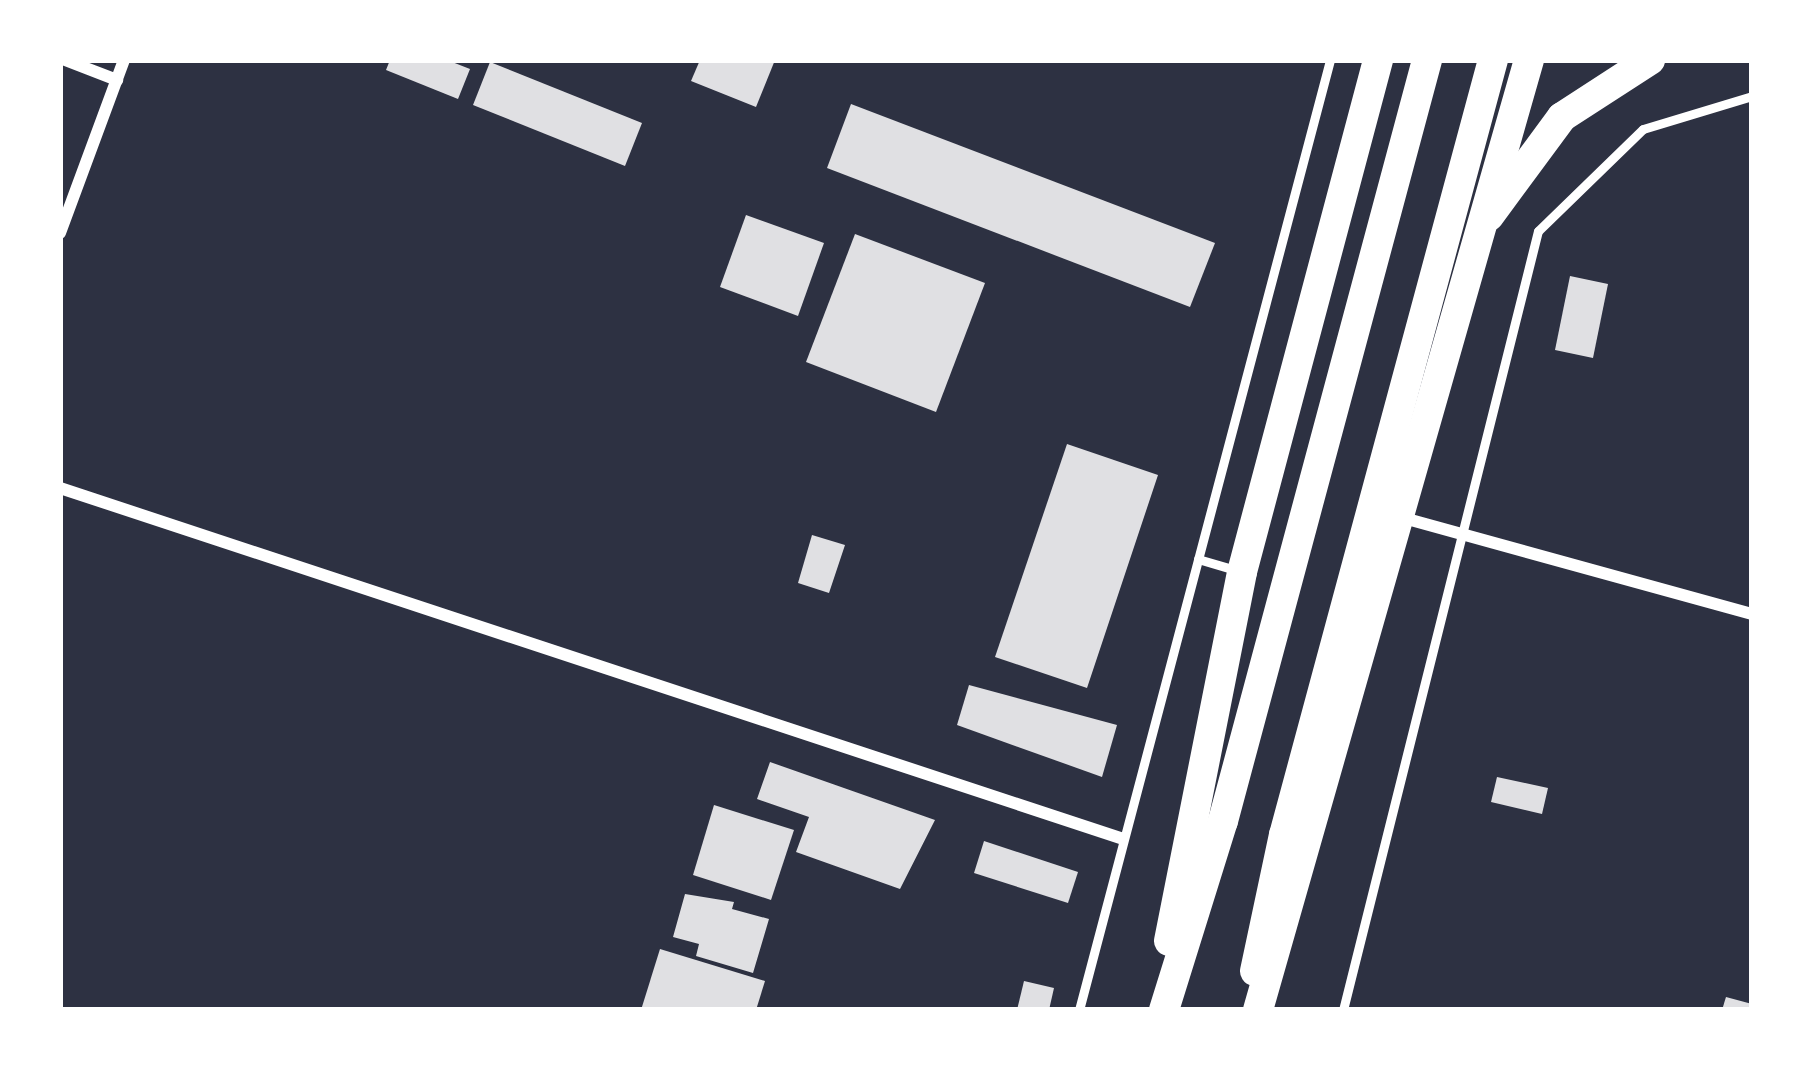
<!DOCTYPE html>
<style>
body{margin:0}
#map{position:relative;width:1812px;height:1070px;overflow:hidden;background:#2d3142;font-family:Manrope,sans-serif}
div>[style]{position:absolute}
.building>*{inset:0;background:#e0e0e3}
.service>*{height:9px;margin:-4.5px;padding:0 4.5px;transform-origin:4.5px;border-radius:4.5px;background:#fff}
.minor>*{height:12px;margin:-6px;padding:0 6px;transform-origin:6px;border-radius:6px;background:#fff}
.primary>*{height:30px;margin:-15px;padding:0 15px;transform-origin:15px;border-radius:15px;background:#fff}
span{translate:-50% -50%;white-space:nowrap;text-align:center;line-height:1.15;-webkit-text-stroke:12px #fff;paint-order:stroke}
.frame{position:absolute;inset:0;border:63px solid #fff;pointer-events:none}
</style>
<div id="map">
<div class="building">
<i style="clip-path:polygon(390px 60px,447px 60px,470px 69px,458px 99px,386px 70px)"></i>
<i style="clip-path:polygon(700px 60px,775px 60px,756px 107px,691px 81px)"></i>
<i style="clip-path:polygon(490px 62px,642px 123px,625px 166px,473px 105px)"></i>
<i style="clip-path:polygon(851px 104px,1215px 243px,1190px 307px,827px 168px)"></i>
<i style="clip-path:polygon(746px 215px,824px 243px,798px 316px,720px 287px)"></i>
<i style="clip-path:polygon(855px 234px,985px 283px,936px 412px,806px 362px)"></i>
<i style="clip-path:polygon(1570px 276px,1608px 284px,1593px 358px,1555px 350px)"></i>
<i style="clip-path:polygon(1067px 444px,1158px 475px,1087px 688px,995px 657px)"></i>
<i style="clip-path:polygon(812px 535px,845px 545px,829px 593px,798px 583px)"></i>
<i style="clip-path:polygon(969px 685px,1117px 725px,1102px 777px,957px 725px)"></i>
<i style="clip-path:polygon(770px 762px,935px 820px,900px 889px,796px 852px,809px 817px,757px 799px)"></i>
<i style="clip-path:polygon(1497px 777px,1548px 788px,1542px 814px,1491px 802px)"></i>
<i style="clip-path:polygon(714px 805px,794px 830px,771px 900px,693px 875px)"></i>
<i style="clip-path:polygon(984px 841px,1078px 872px,1068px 903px,974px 873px)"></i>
<i style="clip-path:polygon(685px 894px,734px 902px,732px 909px,769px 919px,753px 973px,696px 956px,699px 944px,673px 937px)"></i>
<i style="clip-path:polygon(660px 949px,765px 981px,756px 1010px,641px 1010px)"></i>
<i style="clip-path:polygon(1024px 981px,1054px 988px,1049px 1010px,1017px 1010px)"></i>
<i style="clip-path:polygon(1726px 997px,1752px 1004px,1752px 1010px,1722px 1010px)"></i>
</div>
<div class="service">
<i style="left:1198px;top:559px;width:43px;rotate:16.3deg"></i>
<i style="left:1079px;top:1010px;width:983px;rotate:-75.2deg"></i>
<i style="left:1343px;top:1010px;width:803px;rotate:-75.95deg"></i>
<i style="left:1538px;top:231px;width:146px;rotate:-44.2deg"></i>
<i style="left:1643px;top:129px;width:114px;rotate:-16.8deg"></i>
</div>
<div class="minor">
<i style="left:65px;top:60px;width:56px;rotate:21deg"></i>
<i style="left:60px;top:233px;width:184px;rotate:-69.7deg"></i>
<i style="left:60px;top:488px;width:1119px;rotate:18.27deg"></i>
<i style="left:1400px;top:517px;width:365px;rotate:15.4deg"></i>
</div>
<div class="primary">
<i style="left:1489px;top:216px;width:123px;rotate:-53.6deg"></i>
<i style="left:1562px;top:117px;width:105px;rotate:-32.9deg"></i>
<i style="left:1169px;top:941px;width:376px;rotate:-78.8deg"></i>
<i style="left:1242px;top:572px;width:530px;rotate:-75.12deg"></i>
<i style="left:1255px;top:971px;width:139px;rotate:-78deg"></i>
<i style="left:1284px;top:835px;width:803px;rotate:-74.91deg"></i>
<i style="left:1164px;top:1010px;width:198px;rotate:-72.7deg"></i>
<i style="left:1223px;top:821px;width:788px;rotate:-74.99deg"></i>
<i style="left:1258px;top:1010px;width:988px;rotate:-74.08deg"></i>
</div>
<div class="frame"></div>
</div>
